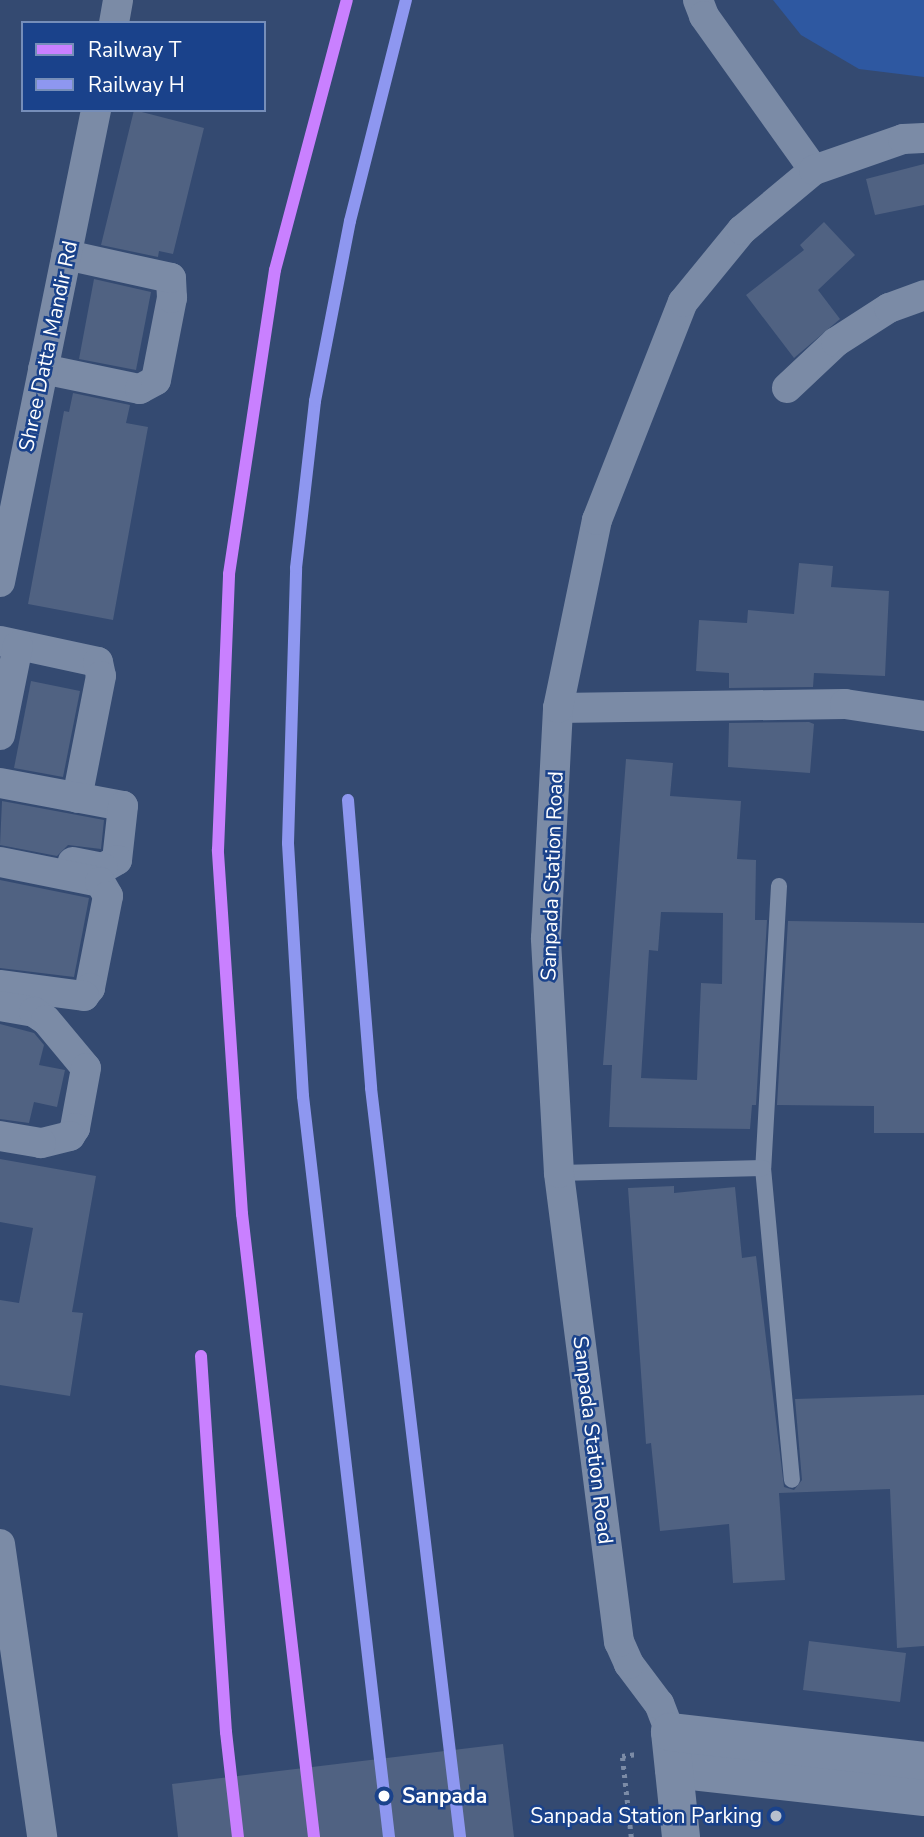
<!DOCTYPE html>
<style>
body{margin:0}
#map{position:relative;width:924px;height:1837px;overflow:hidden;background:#344a71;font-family:"Nunito Sans",sans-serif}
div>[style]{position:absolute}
.green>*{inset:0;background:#2e58a1}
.building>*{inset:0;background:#506282}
.path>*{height:4.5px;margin-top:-2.25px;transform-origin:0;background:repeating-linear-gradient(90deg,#7b8ba6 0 3.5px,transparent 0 8.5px)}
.service>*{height:16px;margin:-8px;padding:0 8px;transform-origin:8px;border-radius:8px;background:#7b8ba6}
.minor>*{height:30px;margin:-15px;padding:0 15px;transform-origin:15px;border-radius:15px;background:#7b8ba6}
.tertiary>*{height:38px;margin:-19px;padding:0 19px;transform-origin:19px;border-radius:19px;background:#7b8ba6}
.rail-1>*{height:12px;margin:-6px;padding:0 6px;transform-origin:6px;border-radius:6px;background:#c980ff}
.rail-2>*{height:12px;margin:-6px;padding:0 6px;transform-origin:6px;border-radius:6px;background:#8e97f0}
.dots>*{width:19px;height:19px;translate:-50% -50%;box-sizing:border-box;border:4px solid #1a428b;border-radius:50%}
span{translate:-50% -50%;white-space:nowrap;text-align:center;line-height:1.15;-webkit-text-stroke:5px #1a428b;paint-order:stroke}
.street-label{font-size:21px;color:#fff}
.stop-label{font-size:21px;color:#fff;font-weight:700}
.left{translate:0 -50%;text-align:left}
.poi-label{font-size:21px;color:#fff}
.right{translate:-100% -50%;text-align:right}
.legend{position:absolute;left:21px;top:21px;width:245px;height:91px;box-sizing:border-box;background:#1a428b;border:2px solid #768eb9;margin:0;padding:9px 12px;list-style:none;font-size:21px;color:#fff}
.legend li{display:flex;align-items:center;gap:14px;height:35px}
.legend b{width:35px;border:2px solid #768eb9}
</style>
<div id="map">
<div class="green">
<i style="clip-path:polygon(773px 0,924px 0,924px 77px,859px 69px,801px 35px)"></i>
</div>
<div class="building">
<i style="clip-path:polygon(134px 110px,204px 128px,173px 254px,159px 251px,158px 257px,101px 245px)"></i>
<i style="clip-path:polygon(924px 164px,924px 205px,875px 215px,866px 179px)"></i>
<i style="clip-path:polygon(824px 222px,855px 255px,818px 290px,840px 319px,794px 358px,746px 295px,804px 250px,800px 245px)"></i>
<i style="clip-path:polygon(94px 279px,151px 292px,136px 370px,79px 359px)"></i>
<i style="clip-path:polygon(73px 393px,130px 405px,126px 423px,148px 427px,113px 620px,28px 604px,64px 411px,69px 412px)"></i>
<i style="clip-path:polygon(799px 563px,833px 566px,831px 587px,889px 591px,885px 676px,814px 673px,813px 687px,729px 688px,729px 673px,696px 671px,699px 620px,747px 623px,748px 610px,794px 614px)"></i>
<i style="clip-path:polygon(31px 681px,80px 691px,63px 777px,14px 768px)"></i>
<i style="clip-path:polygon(809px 722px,814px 724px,810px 773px,728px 767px,729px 723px)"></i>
<i style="clip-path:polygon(evenodd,626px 759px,673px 763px,670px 796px,741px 801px,737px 859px,756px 860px,755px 920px,767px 920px,756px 1105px,752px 1105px,750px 1129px,609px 1127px,612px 1065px,603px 1065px,626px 759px,661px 912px,723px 913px,722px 984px,701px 983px,697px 1080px,641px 1078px,649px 950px,658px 951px,661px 912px)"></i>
<i style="clip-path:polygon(2px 801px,104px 820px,101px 849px,68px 845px,57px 856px,0 845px)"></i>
<i style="clip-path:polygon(0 880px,89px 898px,74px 977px,0 968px)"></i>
<i style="clip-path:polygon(788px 921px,924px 923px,924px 1133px,874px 1133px,874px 1106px,777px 1105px)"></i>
<i style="clip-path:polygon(0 1024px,34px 1033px,44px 1045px,39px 1065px,65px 1070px,57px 1107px,34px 1102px,29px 1123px,0 1119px)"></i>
<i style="clip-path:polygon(0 1159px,96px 1176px,72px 1312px,83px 1313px,70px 1396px,0 1385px,0 1300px,19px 1303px,33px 1228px,0 1222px)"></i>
<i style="clip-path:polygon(674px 1186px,674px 1193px,735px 1187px,742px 1258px,756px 1256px,784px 1487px,794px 1490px,802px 1480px,795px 1399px,924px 1395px,924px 1646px,897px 1648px,890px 1489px,779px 1493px,785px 1580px,733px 1583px,729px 1524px,660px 1531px,651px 1443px,646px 1444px,628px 1188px)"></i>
<i style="clip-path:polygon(809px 1641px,906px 1653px,900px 1702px,803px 1690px)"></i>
<i style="clip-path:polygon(503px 1744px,514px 1837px,178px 1837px,172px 1784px)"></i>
</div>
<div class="path">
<i style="left:631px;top:1837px;width:81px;rotate:-96.3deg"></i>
<i style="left:622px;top:1756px;width:15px;rotate:-8deg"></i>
</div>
<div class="service">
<i style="left:779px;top:886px;width:282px;rotate:93.2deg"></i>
<i style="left:763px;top:1168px;width:313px;rotate:84.7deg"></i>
<i style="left:559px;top:1173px;width:204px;rotate:-1.4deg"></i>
</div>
<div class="minor">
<i style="left:698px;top:0;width:17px;rotate:69deg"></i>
<i style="left:704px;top:16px;width:189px;rotate:54.5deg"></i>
<i style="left:114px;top:23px;width:23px;rotate:-80deg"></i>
<i style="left:43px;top:369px;width:99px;rotate:11.7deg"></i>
<i style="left:140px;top:389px;width:18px;rotate:-29deg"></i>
<i style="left:156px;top:380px;width:84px;rotate:-79deg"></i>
<i style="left:172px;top:298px;width:20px;rotate:-93deg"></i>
<i style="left:171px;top:278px;width:107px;rotate:-167.6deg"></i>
<i style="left:787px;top:388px;width:67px;rotate:-43.2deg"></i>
<i style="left:836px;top:342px;width:63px;rotate:-32.7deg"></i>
<i style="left:889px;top:308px;width:37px;rotate:-20deg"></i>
<i style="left:0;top:582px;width:482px;rotate:-78.5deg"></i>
<i style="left:0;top:641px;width:100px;rotate:12.1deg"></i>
<i style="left:98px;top:662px;width:14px;rotate:78deg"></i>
<i style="left:101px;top:676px;width:124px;rotate:101.1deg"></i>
<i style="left:558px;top:708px;width:287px;rotate:-0.8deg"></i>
<i style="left:845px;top:704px;width:80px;rotate:8.6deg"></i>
<i style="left:0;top:735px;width:91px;rotate:-78.6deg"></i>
<i style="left:0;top:783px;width:125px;rotate:10.6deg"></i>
<i style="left:123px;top:806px;width:54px;rotate:96.3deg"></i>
<i style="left:117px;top:860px;width:16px;rotate:150deg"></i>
<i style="left:103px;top:868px;width:31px;rotate:-169deg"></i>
<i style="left:0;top:862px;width:102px;rotate:11.3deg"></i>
<i style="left:100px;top:882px;width:16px;rotate:60deg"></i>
<i style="left:108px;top:896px;width:94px;rotate:101.1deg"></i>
<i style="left:90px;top:988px;width:10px;rotate:127deg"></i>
<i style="left:84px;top:996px;width:85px;rotate:-172.5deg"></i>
<i style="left:0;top:1006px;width:35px;rotate:10deg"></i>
<i style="left:34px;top:1012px;width:14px;rotate:34deg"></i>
<i style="left:46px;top:1020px;width:62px;rotate:50.2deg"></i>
<i style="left:86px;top:1068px;width:61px;rotate:100.4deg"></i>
<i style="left:75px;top:1128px;width:9px;rotate:122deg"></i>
<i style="left:70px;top:1136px;width:30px;rotate:166deg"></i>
<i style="left:41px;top:1143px;width:42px;rotate:-170.3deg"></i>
<i style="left:0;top:1544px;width:296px;rotate:81.8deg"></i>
<i style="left:670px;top:1732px;width:30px;rotate:-111deg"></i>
<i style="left:659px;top:1704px;width:50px;rotate:-126.9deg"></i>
<i style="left:629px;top:1664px;width:24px;rotate:-114deg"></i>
<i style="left:619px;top:1642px;width:473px;rotate:-97.3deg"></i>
<i style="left:559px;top:1173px;width:235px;rotate:-93.2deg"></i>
<i style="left:546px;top:938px;width:230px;rotate:-87deg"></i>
<i style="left:558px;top:708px;width:192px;rotate:-78.3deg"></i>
<i style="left:597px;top:520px;width:234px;rotate:-68.5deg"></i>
<i style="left:683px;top:302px;width:93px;rotate:-50.7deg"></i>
<i style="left:742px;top:230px;width:94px;rotate:-39.8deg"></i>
<i style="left:814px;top:170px;width:94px;rotate:-19.2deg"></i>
<i style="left:903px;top:139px;width:21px;rotate:-3deg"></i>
</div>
<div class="tertiary">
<i style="left:674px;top:1769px;width:252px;rotate:6.4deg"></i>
<i style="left:681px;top:1837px;width:106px;rotate:-96deg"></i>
<i style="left:670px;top:1732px;width:256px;rotate:6.5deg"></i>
</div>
<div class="rail-1">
<i style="left:201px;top:1356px;width:377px;rotate:86.2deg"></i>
<i style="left:226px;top:1732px;width:106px;rotate:83.5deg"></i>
<i style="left:314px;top:1837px;width:627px;rotate:-96.59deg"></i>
<i style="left:242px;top:1214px;width:365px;rotate:-93.8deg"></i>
<i style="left:218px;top:850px;width:276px;rotate:-87.7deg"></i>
<i style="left:229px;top:574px;width:307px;rotate:-81.4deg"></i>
<i style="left:275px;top:270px;width:279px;rotate:-75.1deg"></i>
</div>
<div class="rail-2">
<i style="left:348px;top:800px;width:289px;rotate:85.4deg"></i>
<i style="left:371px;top:1088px;width:754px;rotate:83.22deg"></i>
<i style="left:389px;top:1837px;width:746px;rotate:-96.62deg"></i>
<i style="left:303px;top:1096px;width:253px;rotate:-93.4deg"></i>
<i style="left:288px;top:843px;width:275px;rotate:-88.3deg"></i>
<i style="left:296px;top:568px;width:168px;rotate:-83.5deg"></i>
<i style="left:315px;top:401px;width:183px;rotate:-79deg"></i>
<i style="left:350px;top:221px;width:228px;rotate:-75.8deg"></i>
</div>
<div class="dots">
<i style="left:384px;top:1796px;background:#fff"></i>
<i style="left:776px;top:1816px;background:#b8c0cd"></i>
</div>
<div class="street-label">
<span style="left:48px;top:346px;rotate:-78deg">Shree Datta Mandir Rd</span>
<span style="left:552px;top:876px;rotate:-88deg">Sanpada Station Road</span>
<span style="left:593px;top:1440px;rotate:83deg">Sanpada Station Road</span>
</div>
<div class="stop-label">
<span class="left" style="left:402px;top:1796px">Sanpada</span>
</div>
<div class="poi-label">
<span class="right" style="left:762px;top:1816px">Sanpada Station Parking</span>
</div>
<ul class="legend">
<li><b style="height:9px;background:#c980ff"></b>Railway T</li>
<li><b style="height:9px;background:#8e97f0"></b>Railway H</li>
</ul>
</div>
